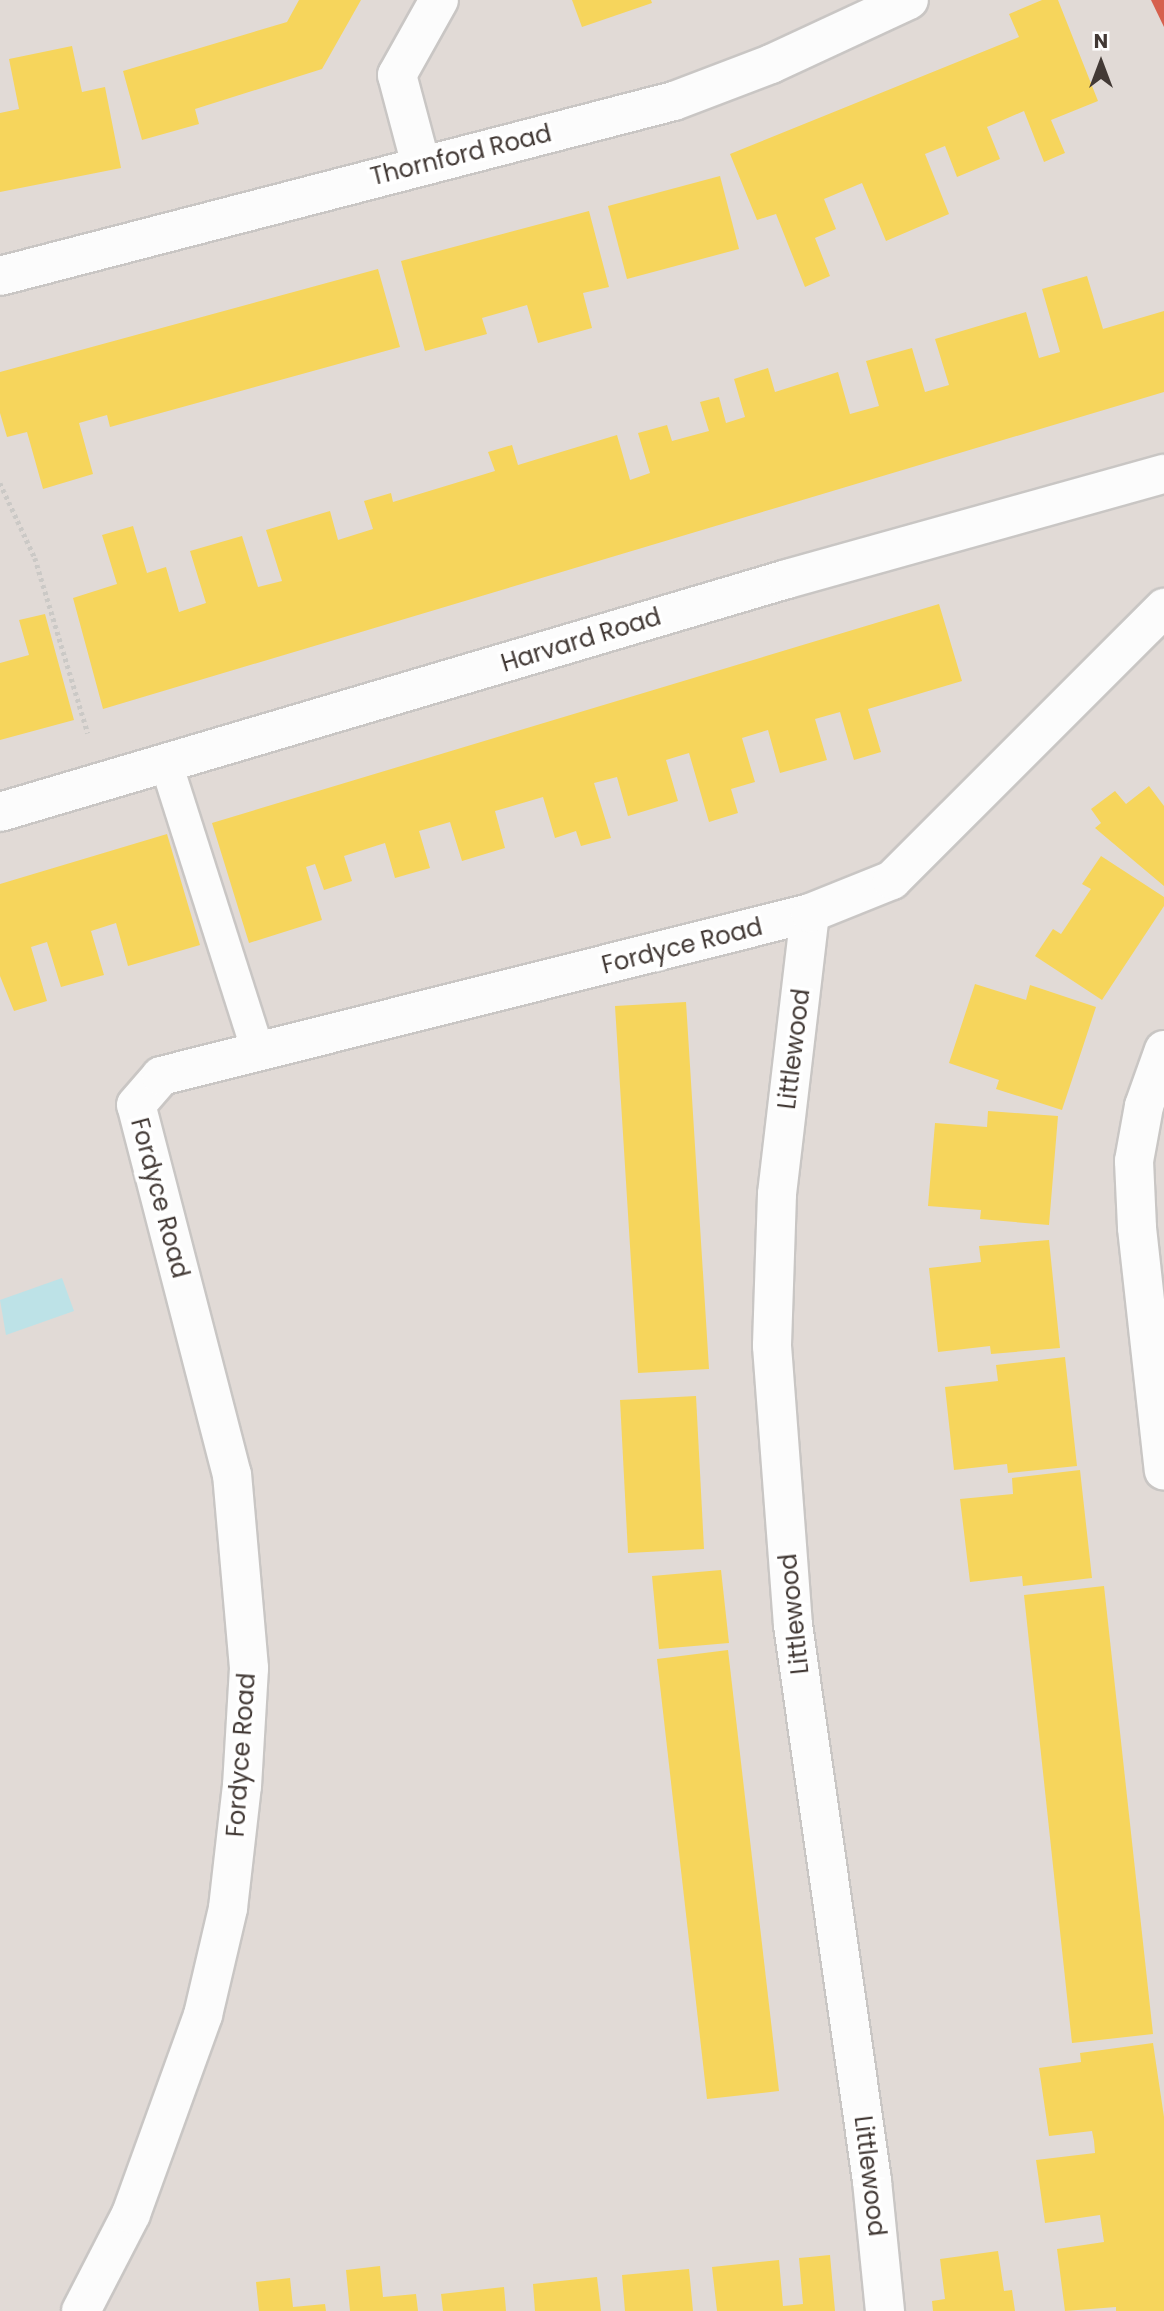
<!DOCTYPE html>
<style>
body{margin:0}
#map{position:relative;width:1164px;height:2311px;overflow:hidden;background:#edeae8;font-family:Poppins,sans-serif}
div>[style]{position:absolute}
.residential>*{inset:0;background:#e1dad6}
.water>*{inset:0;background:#bde2e7}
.homes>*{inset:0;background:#f6d55c}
.shops>*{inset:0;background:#d6604d}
.path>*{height:4.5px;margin-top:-2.25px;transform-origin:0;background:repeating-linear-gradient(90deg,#cbc9c6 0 3.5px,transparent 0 7px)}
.roads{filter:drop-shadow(2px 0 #c9c6c4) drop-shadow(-2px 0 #c9c6c4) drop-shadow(0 2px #c9c6c4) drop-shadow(0 -2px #c9c6c4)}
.lane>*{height:32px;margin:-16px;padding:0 16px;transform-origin:16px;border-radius:16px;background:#fcfcfc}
.street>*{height:38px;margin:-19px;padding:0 19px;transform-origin:19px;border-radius:19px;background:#fcfcfc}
span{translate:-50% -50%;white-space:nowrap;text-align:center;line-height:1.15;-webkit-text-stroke:7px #fff;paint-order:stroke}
.street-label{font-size:24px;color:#423935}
.north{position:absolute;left:1066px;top:28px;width:70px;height:70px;-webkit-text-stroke:5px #fff;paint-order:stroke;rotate:0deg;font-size:19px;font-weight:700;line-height:28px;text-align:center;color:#423935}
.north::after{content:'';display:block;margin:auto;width:24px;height:32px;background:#423935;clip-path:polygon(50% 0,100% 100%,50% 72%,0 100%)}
</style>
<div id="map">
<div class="residential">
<i style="clip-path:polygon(0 0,1164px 0,1164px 2311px,0 2311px)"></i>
</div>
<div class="water">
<i style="clip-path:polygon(62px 1278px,74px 1311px,6px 1335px,0 1300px)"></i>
</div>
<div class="homes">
<i style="clip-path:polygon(299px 0,361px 0,322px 69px,195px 109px,199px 124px,142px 140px,123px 71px,287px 22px)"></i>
<i style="clip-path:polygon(572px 0,651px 0,652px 3px,582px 27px)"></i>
<i style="clip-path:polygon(1042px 0,1058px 0,1098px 101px,1051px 120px,1065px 153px,1044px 162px,1024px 111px,987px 127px,1000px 159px,957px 177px,945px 146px,925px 154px,949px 214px,886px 241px,862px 183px,824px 199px,836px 229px,815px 238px,830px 276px,805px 287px,776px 214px,757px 220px,730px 154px,1019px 37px,1009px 14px)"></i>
<i style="clip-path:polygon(72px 46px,82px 92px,105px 87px,121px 168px,0 192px,0 113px,19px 109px,9px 59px)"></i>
<i style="clip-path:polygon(720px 176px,739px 249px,627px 279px,608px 206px)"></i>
<i style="clip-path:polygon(589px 211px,609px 287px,583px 293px,592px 328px,538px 343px,527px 305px,482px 318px,487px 334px,425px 351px,401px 261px)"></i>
<i style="clip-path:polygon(378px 269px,400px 347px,110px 427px,107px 415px,79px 423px,93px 474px,43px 489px,27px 432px,7px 437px,0 413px,0 372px)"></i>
<i style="clip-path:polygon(1087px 276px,1103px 329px,1164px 311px,1164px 392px,103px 709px,73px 598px,117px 584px,102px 535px,133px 526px,147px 573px,166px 567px,179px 612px,206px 603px,190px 551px,242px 536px,258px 587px,282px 581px,266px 530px,330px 511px,338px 540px,373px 529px,364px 501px,391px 493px,393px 502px,495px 471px,488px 452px,512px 445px,518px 465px,617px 435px,630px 480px,650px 473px,638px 433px,667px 425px,672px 441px,709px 431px,700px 402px,719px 397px,726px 423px,745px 417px,734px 379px,768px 368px,775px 392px,838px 372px,850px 414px,879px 406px,866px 361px,912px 348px,925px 392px,949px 385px,935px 339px,1026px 312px,1039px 358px,1060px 352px,1042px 289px)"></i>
<i style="clip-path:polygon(939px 604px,962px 681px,868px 709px,881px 752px,854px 760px,840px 712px,815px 719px,827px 760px,780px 773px,768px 730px,742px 738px,755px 782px,731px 789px,738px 813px,709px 822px,689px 753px,666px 760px,678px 801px,628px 816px,617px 777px,594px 783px,611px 838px,581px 846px,576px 831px,555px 838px,543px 797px,495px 811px,505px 848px,462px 861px,450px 822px,419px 831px,430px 868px,395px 878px,385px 843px,344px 856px,352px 881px,324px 890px,315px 864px,306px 867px,322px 920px,249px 943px,212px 823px)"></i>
<i style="clip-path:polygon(45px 614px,74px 720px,0 740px,0 663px,29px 655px,19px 620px)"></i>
<i style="clip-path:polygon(1149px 786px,1164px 806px,1164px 886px,1095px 828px,1101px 823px,1091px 809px,1115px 791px,1126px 804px)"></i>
<i style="clip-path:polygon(167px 834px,200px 945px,128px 966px,116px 923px,91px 931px,104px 975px,61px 987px,47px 942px,31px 947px,47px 1001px,14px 1011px,0 976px,0 884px)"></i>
<i style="clip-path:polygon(1101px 856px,1164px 897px,1164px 906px,1102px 1000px,1035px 956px,1053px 929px,1061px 934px,1091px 889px,1082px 884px)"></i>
<i style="clip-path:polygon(975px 984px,1026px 1000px,1030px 985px,1096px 1007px,1062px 1110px,996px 1089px,999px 1080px,949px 1063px)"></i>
<i style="clip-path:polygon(686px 1002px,709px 1369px,638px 1373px,615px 1006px)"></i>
<i style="clip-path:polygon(988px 1111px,1058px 1116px,1049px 1225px,980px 1219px,981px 1210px,928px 1206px,935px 1123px,987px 1127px)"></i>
<i style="clip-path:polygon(1049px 1240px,1060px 1348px,991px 1354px,990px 1346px,938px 1352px,929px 1268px,981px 1262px,979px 1246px)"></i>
<i style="clip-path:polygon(1065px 1357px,1077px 1466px,1008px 1473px,1007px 1464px,954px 1470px,945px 1387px,998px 1381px,996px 1365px)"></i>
<i style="clip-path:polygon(696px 1396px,704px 1549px,628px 1553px,620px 1400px)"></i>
<i style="clip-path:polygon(1080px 1470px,1092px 1578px,1023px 1586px,1022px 1576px,970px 1582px,960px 1499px,1013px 1494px,1012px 1478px)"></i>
<i style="clip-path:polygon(721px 1570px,729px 1643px,659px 1649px,652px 1576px)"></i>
<i style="clip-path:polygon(1104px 1586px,1153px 2034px,1072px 2043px,1024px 1595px)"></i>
<i style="clip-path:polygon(728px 1650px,779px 2091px,707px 2099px,657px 1659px)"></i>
<i style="clip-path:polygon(1153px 2043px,1164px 2117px,1164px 2311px,1116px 2311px,1116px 2307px,1065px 2311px,1057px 2249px,1104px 2242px,1100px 2215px,1045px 2223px,1036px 2160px,1095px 2153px,1094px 2141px,1092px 2131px,1049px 2136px,1039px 2068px,1081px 2062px,1080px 2053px)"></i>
<i style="clip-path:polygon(998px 2251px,1004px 2291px,1012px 2290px,1015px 2311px,933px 2311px,932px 2301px,945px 2299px,940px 2259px)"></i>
<i style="clip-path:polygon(830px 2255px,835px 2311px,717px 2311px,712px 2267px,779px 2260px,783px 2306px,794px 2305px,803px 2304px,799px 2258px)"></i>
<i style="clip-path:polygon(380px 2266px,383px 2297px,416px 2294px,418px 2311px,350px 2311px,346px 2270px)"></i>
<i style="clip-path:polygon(689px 2269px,693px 2311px,625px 2311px,622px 2275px)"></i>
<i style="clip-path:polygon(597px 2277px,601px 2311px,535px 2311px,533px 2284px)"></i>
<i style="clip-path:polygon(290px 2278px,293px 2307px,325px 2304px,326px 2311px,259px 2311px,256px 2282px)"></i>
<i style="clip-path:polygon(504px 2287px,506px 2311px,443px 2311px,441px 2294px)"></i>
</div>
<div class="shops">
<i style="clip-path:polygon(1151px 0,1164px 0,1164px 27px)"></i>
</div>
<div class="path">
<i style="left:0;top:483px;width:83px;rotate:65deg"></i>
<i style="left:35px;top:558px;width:183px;rotate:73.2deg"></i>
</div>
<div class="roads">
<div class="lane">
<i style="left:166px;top:763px;width:303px;rotate:72.3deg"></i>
</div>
<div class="street">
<i style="left:421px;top:165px;width:93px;rotate:-104.9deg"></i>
<i style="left:397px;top:75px;width:86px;rotate:-60.8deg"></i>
<i style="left:0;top:276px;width:696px;rotate:-14.56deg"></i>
<i style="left:674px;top:101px;width:104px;rotate:-20.9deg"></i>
<i style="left:771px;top:64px;width:152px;rotate:-24.9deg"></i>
<i style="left:0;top:812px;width:821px;rotate:-16.49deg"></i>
<i style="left:787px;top:579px;width:391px;rotate:-15.6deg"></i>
<i style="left:810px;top:913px;width:283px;rotate:96.7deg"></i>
<i style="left:777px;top:1194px;width:152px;rotate:91.9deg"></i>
<i style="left:772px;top:1346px;width:280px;rotate:85.7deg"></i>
<i style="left:793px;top:1625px;width:562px;rotate:81.91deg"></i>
<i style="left:872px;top:2181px;width:131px;rotate:84.3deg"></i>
<i style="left:1164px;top:1050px;width:59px;rotate:109.7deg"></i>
<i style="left:1144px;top:1106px;width:56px;rotate:100.3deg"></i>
<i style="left:1134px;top:1161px;width:67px;rotate:87.4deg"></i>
<i style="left:1137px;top:1228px;width:244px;rotate:83.7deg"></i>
<i style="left:81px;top:2311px;width:109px;rotate:-62.7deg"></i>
<i style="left:131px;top:2214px;width:212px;rotate:-70.1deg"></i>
<i style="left:203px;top:2015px;width:110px;rotate:-76.8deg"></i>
<i style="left:228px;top:1908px;width:123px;rotate:-83.5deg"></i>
<i style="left:242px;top:1786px;width:118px;rotate:-86.6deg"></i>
<i style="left:249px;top:1668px;width:194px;rotate:-95deg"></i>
<i style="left:232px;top:1475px;width:382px;rotate:-104.5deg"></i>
<i style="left:136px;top:1105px;width:38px;rotate:-49deg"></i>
<i style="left:161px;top:1076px;width:669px;rotate:-14.1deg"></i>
<i style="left:810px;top:913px;width:88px;rotate:-21.9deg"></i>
<i style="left:892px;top:880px;width:385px;rotate:-45deg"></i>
</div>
</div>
<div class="street-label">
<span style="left:461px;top:155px;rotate:-14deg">Thornford Road</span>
<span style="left:581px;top:640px;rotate:-17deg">Harvard Road</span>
<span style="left:682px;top:946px;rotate:-14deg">Fordyce Road</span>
<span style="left:794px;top:1049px;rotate:-83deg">Littlewood</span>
<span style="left:160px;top:1198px;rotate:75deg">Fordyce Road</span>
<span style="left:794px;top:1614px;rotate:-96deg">Littlewood</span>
<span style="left:241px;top:1755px;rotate:-86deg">Fordyce Road</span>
<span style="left:870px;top:2176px;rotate:83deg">Littlewood</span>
</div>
<div class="north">N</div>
</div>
